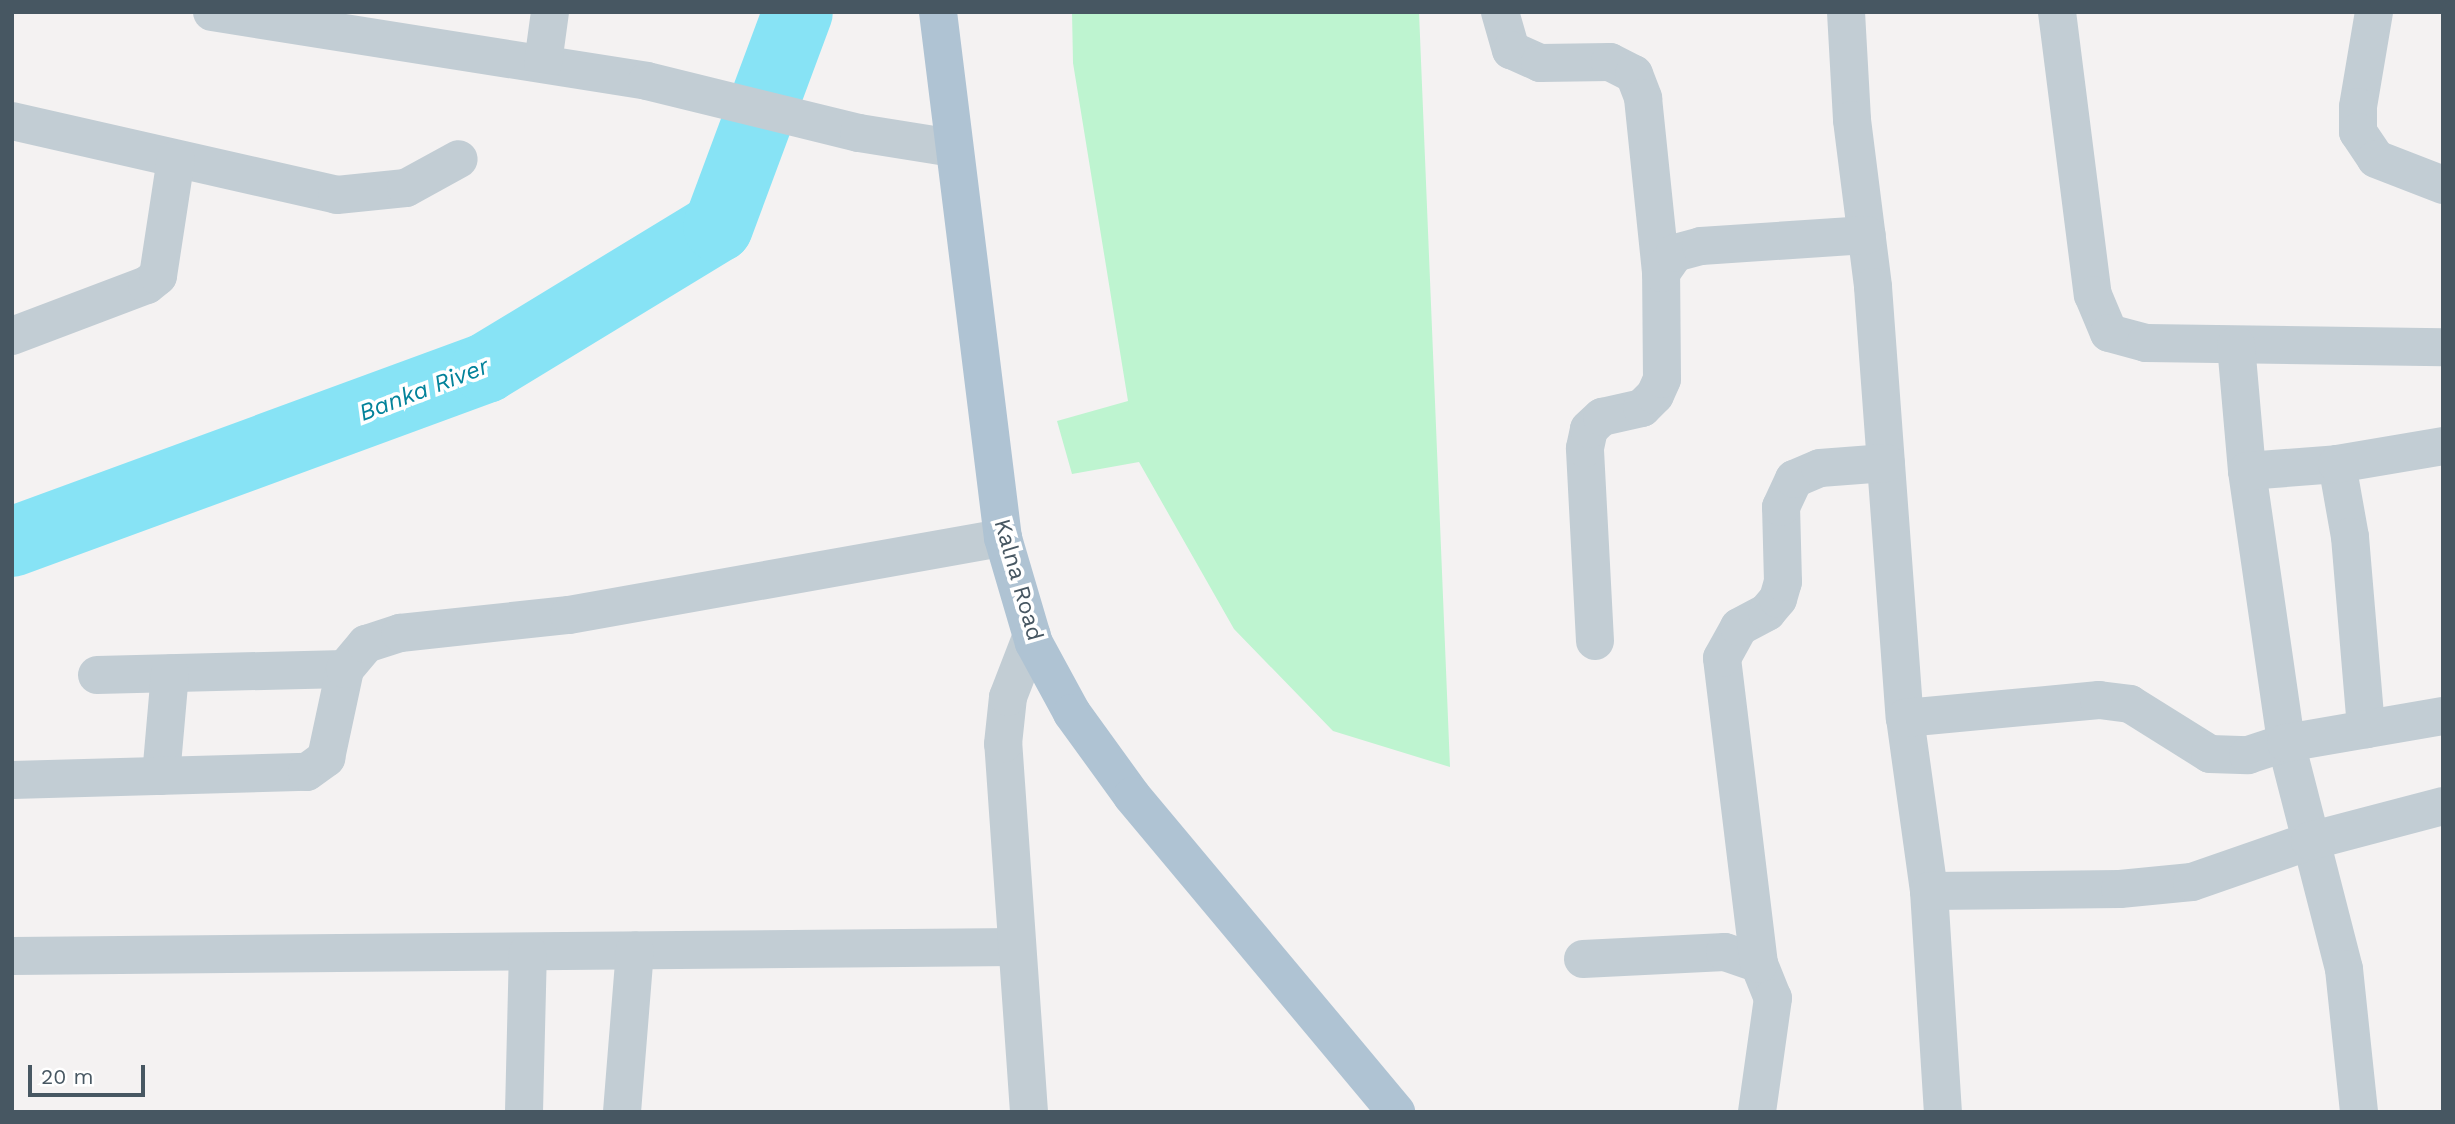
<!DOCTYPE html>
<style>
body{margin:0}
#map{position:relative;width:2455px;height:1124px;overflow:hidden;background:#f4f2f2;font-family:"Work Sans",sans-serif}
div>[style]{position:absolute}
.green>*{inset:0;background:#bef4d0}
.river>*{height:70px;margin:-35px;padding:0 35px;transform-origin:35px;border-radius:35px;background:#87e3f5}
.minor>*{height:38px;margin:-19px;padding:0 19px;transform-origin:19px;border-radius:19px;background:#c2cdd4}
.primary>*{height:38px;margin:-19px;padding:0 19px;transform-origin:19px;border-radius:19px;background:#afc3d3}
span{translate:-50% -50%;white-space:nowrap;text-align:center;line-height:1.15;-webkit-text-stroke:7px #fff;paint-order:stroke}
.street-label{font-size:23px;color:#475762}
.water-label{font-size:24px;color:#03829a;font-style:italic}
.frame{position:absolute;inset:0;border:14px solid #475762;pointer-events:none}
.scale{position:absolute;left:28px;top:1065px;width:117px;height:32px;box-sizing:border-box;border:4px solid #475762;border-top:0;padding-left:9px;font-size:21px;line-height:24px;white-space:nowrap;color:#475762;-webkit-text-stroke:5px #fff;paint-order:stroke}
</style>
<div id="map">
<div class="green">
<i style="clip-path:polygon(1072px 12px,1419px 12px,1450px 767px,1333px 731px,1234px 629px,1139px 462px,1072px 474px,1057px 421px,1128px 401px,1073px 63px)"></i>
</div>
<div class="river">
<i style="left:12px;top:542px;width:505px;rotate:-20.16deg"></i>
<i style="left:486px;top:368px;width:271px;rotate:-31.3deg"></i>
<i style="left:718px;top:227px;width:229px;rotate:-69.6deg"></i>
</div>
<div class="minor">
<i style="left:212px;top:12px;width:440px;rotate:9deg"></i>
<i style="left:647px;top:81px;width:218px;rotate:13.8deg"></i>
<i style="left:859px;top:133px;width:95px;rotate:9.1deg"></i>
<i style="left:1500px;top:12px;width:40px;rotate:74deg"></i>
<i style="left:1511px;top:50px;width:32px;rotate:24deg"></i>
<i style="left:1540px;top:63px;width:70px;rotate:-0.8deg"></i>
<i style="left:1610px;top:62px;width:27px;rotate:27deg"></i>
<i style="left:1634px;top:74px;width:26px;rotate:69deg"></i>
<i style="left:1643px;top:98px;width:176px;rotate:84.1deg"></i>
<i style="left:1846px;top:12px;width:108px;rotate:86.8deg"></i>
<i style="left:1852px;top:120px;width:168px;rotate:82.8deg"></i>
<i style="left:1873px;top:287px;width:432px;rotate:85.8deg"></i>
<i style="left:1905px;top:718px;width:175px;rotate:82.1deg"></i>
<i style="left:1929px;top:891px;width:221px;rotate:86.4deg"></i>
<i style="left:2057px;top:12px;width:285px;rotate:82.8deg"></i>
<i style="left:2093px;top:295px;width:41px;rotate:67.2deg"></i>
<i style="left:2109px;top:333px;width:38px;rotate:15deg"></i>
<i style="left:2146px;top:343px;width:297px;rotate:0.8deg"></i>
<i style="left:2374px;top:12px;width:96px;rotate:99.6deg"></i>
<i style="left:2358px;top:107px;width:25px;rotate:90deg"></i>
<i style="left:2358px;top:132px;width:32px;rotate:56deg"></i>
<i style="left:2376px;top:159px;width:72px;rotate:21.2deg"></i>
<i style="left:543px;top:63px;width:51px;rotate:-82.2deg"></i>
<i style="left:12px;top:121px;width:333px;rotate:12.8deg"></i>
<i style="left:337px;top:195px;width:69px;rotate:-5.8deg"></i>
<i style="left:406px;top:188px;width:60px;rotate:-28.7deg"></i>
<i style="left:12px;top:336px;width:144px;rotate:-20.7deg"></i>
<i style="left:147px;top:285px;width:14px;rotate:-39deg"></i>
<i style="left:158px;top:276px;width:118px;rotate:-81.3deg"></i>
<i style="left:2236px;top:345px;width:126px;rotate:85deg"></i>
<i style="left:2247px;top:471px;width:275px;rotate:81.8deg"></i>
<i style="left:2286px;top:743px;width:233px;rotate:75.6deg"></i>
<i style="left:2344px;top:969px;width:144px;rotate:84deg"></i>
<i style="left:2337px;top:464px;width:74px;rotate:79.9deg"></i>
<i style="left:2350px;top:537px;width:193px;rotate:85.2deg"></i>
<i style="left:2247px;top:471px;width:90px;rotate:-4.4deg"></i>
<i style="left:2337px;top:464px;width:108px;rotate:-9.6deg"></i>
<i style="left:1595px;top:641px;width:193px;rotate:-93deg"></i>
<i style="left:1585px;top:448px;width:19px;rotate:-78deg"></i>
<i style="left:1589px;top:429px;width:18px;rotate:-43deg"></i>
<i style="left:1602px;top:417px;width:41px;rotate:-12.7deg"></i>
<i style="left:1642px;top:408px;width:18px;rotate:-45deg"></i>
<i style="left:1655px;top:395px;width:17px;rotate:-66deg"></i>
<i style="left:1662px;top:379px;width:106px;rotate:-90.5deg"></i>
<i style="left:1661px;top:273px;width:24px;rotate:-55deg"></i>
<i style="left:1675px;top:253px;width:27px;rotate:-15deg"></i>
<i style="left:1701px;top:246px;width:166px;rotate:-3.8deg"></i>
<i style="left:97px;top:675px;width:248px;rotate:-1.4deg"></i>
<i style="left:1905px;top:718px;width:195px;rotate:-5.3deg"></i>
<i style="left:2099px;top:700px;width:31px;rotate:7deg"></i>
<i style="left:2130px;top:704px;width:94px;rotate:32deg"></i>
<i style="left:2210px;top:754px;width:38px;rotate:2deg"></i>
<i style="left:2248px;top:755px;width:40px;rotate:-18deg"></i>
<i style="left:2286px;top:743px;width:159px;rotate:-9.8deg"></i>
<i style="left:161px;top:776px;width:103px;rotate:-85deg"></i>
<i style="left:12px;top:780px;width:295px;rotate:-1.6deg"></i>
<i style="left:307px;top:772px;width:24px;rotate:-36deg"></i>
<i style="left:326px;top:758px;width:91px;rotate:-77.9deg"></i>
<i style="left:345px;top:669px;width:33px;rotate:-50deg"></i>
<i style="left:366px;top:644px;width:36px;rotate:-18deg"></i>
<i style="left:400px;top:633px;width:170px;rotate:-6.1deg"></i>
<i style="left:569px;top:615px;width:441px;rotate:-10.1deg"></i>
<i style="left:1929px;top:891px;width:191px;rotate:-0.6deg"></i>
<i style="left:2120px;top:889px;width:72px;rotate:-5.6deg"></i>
<i style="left:2192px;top:882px;width:125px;rotate:-19.2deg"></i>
<i style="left:2310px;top:841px;width:138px;rotate:-14.7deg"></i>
<i style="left:12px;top:956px;width:1005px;rotate:-0.51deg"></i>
<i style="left:1583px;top:959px;width:142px;rotate:-2.8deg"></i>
<i style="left:1725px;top:952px;width:36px;rotate:19deg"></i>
<i style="left:1759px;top:964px;width:37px;rotate:68deg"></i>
<i style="left:1773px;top:998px;width:115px;rotate:98deg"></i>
<i style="left:1759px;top:964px;width:308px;rotate:-96.9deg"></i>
<i style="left:1722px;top:658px;width:35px;rotate:-61deg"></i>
<i style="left:1739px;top:627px;width:32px;rotate:-28deg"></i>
<i style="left:1767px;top:612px;width:17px;rotate:-50deg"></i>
<i style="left:1778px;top:599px;width:18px;rotate:-74deg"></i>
<i style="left:1783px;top:582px;width:75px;rotate:-91.5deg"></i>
<i style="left:1781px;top:507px;width:31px;rotate:-65deg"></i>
<i style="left:1794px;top:479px;width:28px;rotate:-23deg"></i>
<i style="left:1820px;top:468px;width:66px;rotate:-4.3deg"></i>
<i style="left:524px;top:1112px;width:159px;rotate:-88.6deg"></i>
<i style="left:622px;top:1112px;width:162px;rotate:-85.4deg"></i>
<i style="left:1029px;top:1112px;width:369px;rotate:-94deg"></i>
<i style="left:1003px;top:744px;width:47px;rotate:-83.9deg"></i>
<i style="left:1008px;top:697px;width:66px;rotate:-68.8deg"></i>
</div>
<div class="primary">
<i style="left:938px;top:12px;width:530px;rotate:82.96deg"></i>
<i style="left:1003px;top:538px;width:109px;rotate:73.6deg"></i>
<i style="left:1034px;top:643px;width:80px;rotate:61.5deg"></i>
<i style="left:1072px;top:713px;width:102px;rotate:54.1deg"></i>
<i style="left:1132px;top:796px;width:412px;rotate:50.1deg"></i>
</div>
<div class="street-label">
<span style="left:1018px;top:580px;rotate:74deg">Kalna Road</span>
</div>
<div class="water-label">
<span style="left:424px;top:390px;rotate:-21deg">Banka River</span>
</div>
<div class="frame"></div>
<div class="scale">20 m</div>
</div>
